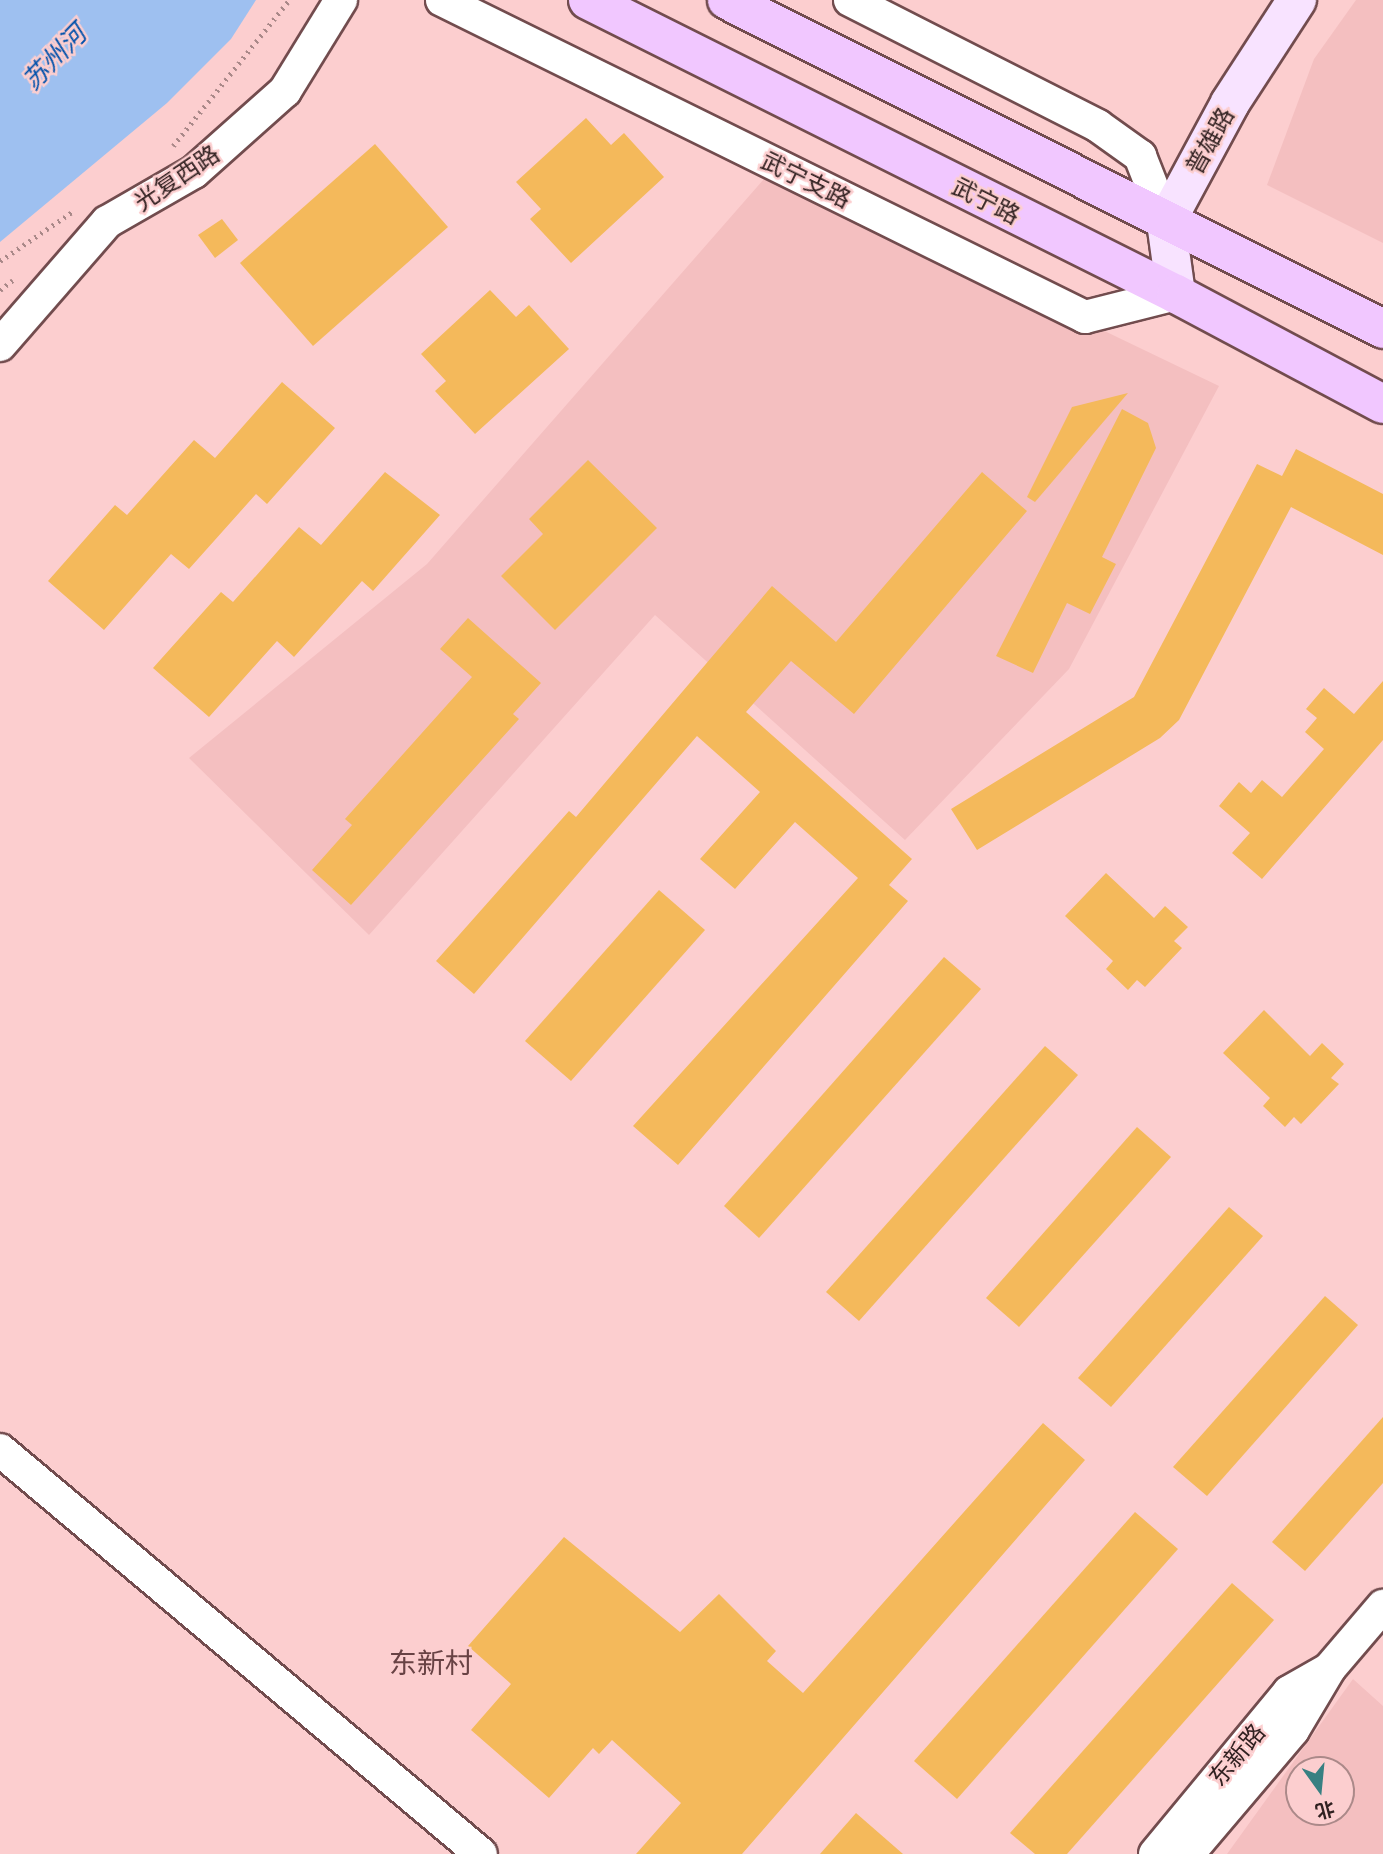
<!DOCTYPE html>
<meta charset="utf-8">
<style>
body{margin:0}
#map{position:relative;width:1383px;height:1854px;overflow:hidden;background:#fccecf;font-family:Jost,"Noto Sans SC",sans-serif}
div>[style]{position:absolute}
.built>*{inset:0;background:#f4bfc0}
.water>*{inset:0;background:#9ec0f0}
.building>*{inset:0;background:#f4b95b}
.path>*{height:4.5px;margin-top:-2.25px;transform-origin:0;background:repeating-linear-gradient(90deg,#a98888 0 2px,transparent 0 7px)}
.roads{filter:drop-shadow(2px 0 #724c4e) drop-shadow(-2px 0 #724c4e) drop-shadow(0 2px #724c4e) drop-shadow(0 -2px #724c4e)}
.minor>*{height:32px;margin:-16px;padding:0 16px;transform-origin:16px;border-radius:16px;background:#fff}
.secondary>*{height:38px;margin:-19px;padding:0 19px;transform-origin:19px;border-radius:19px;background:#f8e3ff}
.primary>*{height:38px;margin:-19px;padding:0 19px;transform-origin:19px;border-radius:19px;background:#f1c7ff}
span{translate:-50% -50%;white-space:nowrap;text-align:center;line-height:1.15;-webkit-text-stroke:5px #fccecf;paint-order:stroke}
.street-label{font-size:24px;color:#312121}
.water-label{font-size:26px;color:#0151ab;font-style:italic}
.quarter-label{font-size:28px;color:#684244}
.north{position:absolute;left:1285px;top:1756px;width:70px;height:70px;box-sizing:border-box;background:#fccecf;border:2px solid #ab8989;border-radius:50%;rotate:165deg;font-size:19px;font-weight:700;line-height:28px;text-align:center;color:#312121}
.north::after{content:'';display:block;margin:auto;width:24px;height:32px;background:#388082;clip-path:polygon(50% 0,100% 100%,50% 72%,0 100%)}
</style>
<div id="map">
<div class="built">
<i style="clip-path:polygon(1356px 0,1383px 0,1383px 243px,1267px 185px,1314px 59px)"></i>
<i style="clip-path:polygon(771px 171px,1219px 386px,1069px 669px,905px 840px,655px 615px,369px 935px,189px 758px,427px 564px)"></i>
<i style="clip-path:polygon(evenodd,1353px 1679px,1383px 1706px,1383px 1854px,1227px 1854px,1353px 1679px,1299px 1770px,1341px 1770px,1341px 1812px,1299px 1812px,1299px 1770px)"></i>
</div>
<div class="water">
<i style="clip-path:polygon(0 0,256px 0,231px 39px,167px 103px,0 242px)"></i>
</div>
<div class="building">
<i style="clip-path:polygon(586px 118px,611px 145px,624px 133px,664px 177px,571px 263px,530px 219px,541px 209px,516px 182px)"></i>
<i style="clip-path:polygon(375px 144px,448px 227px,313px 346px,240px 263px)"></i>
<i style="clip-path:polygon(222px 219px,238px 240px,215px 258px,198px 235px)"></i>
<i style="clip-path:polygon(490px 290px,516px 317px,529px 305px,569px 349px,475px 434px,435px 391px,446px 381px,421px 354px)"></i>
<i style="clip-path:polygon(282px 382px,335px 428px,267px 504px,256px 494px,189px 569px,171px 554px,104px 630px,48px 581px,115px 505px,127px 515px,194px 440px,215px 458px)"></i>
<i style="clip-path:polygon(1128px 393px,1035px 502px,1027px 497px,1072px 407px)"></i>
<i style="clip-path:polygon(1122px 409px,1148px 423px,1156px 448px,1102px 557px,1116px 564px,1090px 614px,1067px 603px,1033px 673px,996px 656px)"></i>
<i style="clip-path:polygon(1296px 449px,1383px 494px,1383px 555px,1291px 507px,1179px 720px,1160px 738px,977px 850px,951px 809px,1134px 697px,1257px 464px,1282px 476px)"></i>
<i style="clip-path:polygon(588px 460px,657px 528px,555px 630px,501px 576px,543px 534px,529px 519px)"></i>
<i style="clip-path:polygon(385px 472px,440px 515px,373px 591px,362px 581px,294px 657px,277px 641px,209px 717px,153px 668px,221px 592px,233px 602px,299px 527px,321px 545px)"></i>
<i style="clip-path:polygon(982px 472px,1027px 511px,854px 714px,791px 661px,746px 712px,912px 859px,889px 885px,908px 901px,678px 1165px,633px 1126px,858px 878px,795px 822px,735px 889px,700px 859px,760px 792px,697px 736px,474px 994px,436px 961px,569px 811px,576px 817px,772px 586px,836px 642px)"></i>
<i style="clip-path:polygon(468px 618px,541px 683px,513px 714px,519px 719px,351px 905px,312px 870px,352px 825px,345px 819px,472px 677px,440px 649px)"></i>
<i style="clip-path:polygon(1383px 681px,1383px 740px,1262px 879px,1232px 853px,1250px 833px,1219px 806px,1239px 782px,1251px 793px,1262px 780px,1282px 797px,1324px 749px,1305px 732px,1317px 718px,1306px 709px,1324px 688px,1354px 714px)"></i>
<i style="clip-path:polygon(1106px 873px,1154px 918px,1165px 906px,1188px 927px,1174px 941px,1182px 948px,1145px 987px,1137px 980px,1128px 990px,1106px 969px,1113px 961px,1065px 916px)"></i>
<i style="clip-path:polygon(659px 890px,705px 930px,571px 1081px,525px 1041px)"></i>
<i style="clip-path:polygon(944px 957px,981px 989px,759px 1238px,724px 1206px)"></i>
<i style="clip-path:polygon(1264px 1010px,1310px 1056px,1322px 1043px,1344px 1064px,1331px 1078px,1339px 1084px,1301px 1124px,1294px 1117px,1285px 1127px,1263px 1106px,1270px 1098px,1223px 1053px)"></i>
<i style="clip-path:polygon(1045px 1046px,1078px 1075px,859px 1321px,826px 1292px)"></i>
<i style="clip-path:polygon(1137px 1127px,1171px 1157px,1019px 1327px,986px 1298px)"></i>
<i style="clip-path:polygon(1229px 1207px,1263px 1236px,1111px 1407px,1078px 1378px)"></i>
<i style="clip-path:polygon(1325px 1296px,1358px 1325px,1207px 1496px,1173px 1467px)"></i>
<i style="clip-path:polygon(1383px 1417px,1383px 1483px,1305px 1571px,1272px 1542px)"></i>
<i style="clip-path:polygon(1043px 1423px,1085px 1460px,742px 1854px,636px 1854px,681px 1803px,612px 1740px,599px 1754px,593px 1748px,549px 1798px,471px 1730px,511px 1684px,468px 1646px,564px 1537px,680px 1632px,719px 1594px,776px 1651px,767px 1661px,803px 1693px)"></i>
<i style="clip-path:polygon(1135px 1512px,1178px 1549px,957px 1799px,914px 1761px)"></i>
<i style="clip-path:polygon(1232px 1583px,1274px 1620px,1067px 1854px,1035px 1854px,1010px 1833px)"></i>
<i style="clip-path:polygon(856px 1813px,903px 1854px,820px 1854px)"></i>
</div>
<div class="path">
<i style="left:173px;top:146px;width:186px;rotate:-51.5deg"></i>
<i style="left:0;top:261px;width:87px;rotate:-34.2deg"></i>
<i style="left:0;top:290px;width:16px;rotate:-38deg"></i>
</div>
<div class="roads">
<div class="minor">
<i style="left:442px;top:0;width:717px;rotate:26.24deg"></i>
<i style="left:1085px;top:317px;width:94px;rotate:-14.2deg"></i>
<i style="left:850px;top:0;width:278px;rotate:26.9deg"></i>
<i style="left:1098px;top:126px;width:52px;rotate:35.5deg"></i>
<i style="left:1140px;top:156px;width:71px;rotate:68.5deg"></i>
<i style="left:0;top:345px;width:163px;rotate:-49deg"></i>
<i style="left:107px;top:222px;width:100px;rotate:-29.9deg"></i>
<i style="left:194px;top:172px;width:122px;rotate:-41.7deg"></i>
<i style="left:285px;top:91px;width:107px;rotate:-58.4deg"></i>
<i style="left:0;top:1450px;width:628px;rotate:40.03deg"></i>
<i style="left:1155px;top:1854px;width:210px;rotate:-50.4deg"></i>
<i style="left:1289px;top:1692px;width:43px;rotate:-29.6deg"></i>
<i style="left:1188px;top:1854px;width:162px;rotate:-49.7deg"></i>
<i style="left:1293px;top:1730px;width:72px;rotate:-59.2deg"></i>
<i style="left:1330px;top:1668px;width:82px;rotate:-49.5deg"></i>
</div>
<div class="secondary">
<i style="left:1176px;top:294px;width:73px;rotate:-97.9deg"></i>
<i style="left:1166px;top:222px;width:135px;rotate:-61.7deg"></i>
<i style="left:1230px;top:103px;width:123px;rotate:-57deg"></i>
</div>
<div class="primary">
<i style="left:588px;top:0;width:657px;rotate:26.57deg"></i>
<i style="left:1176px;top:294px;width:234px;rotate:28deg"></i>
<i style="left:727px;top:0;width:734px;rotate:26.63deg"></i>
</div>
</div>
<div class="street-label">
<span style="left:1210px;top:141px;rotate:-61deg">普雄路</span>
<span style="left:177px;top:178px;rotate:-34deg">光复西路</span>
<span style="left:806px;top:180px;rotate:26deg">武宁支路</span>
<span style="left:986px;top:201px;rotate:27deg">武宁路</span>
<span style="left:1237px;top:1755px;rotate:-50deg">东新路</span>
</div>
<div class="water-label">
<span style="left:55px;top:58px;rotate:-46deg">苏州河</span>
</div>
<div class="quarter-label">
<span style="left:431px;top:1664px">东新村</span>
</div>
<div class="north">北</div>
</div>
